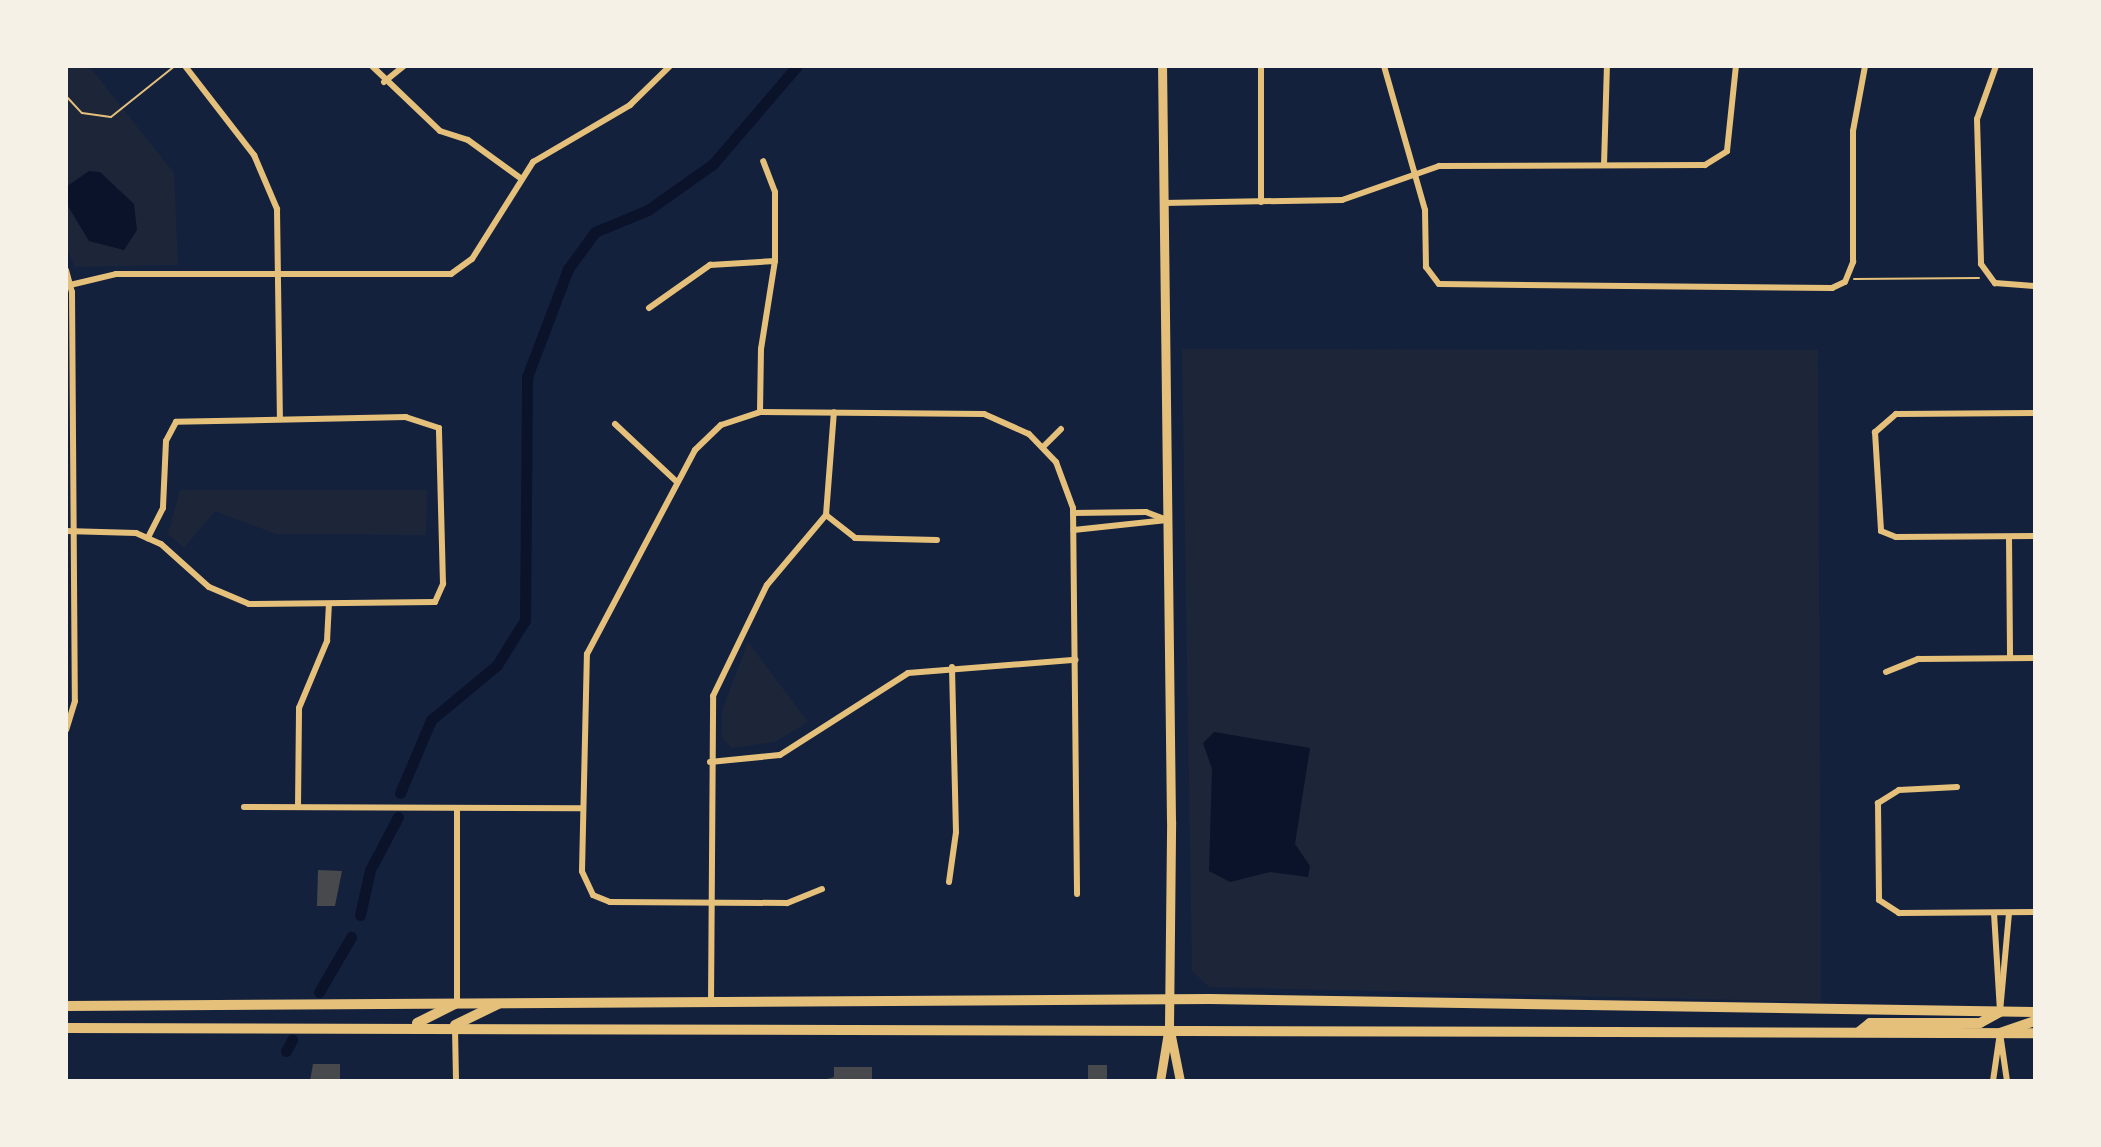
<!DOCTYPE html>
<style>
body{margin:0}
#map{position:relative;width:2101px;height:1147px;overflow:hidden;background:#14213d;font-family:Jost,sans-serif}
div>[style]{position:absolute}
.green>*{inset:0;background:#1d2539}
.water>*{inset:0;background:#0b132b}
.canal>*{height:11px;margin:-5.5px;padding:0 5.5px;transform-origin:5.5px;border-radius:5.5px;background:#0b132b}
.building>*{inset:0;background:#48494c}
.path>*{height:2px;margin:-1px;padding:0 1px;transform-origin:1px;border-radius:1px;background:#e5c07b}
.minor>*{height:6px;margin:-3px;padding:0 3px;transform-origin:3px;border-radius:3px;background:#e5c07b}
.secondary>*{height:9px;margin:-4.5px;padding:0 4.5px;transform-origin:4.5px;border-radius:4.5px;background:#e5c07b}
.trunk>*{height:10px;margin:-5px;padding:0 5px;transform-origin:5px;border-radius:5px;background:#e5c07b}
span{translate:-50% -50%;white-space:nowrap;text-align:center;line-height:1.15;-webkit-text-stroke:8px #f6f1e7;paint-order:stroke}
.frame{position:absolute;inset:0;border:68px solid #f6f1e7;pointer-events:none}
</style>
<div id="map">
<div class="green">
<i style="clip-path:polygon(66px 66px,89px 66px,174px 173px,178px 265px,75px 267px,66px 247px)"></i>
<i style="clip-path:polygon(1182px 349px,1818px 350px,1821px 1002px,1209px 987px,1192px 971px)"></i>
<i style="clip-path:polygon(180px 490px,427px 490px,426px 535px,276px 534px,215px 511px,184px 548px,168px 534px)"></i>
<i style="clip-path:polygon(748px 642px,808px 722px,775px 742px,732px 748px,722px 738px,722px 711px)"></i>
</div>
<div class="water">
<i style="clip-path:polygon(89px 171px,100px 172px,134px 204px,137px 230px,124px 250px,89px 241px,66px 203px,66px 187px)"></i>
<i style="clip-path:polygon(1214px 732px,1310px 748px,1295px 844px,1310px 866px,1308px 877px,1270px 872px,1230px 882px,1209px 871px,1212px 769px,1203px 743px)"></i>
</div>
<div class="canal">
<i style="left:400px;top:793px;width:79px;rotate:-67deg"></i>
<i style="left:431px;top:720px;width:86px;rotate:-39.8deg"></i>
<i style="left:497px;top:665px;width:53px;rotate:-58.1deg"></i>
<i style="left:525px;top:620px;width:243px;rotate:-89.5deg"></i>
<i style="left:527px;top:377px;width:116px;rotate:-69.2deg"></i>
<i style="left:568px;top:269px;width:46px;rotate:-53.9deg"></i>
<i style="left:595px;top:232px;width:57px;rotate:-22.5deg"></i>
<i style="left:648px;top:210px;width:80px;rotate:-35.3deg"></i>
<i style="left:713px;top:164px;width:129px;rotate:-49.4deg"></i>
<i style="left:360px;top:915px;width:46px;rotate:-77.5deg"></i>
<i style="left:370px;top:870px;width:60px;rotate:-62.2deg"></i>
<i style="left:319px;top:992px;width:64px;rotate:-59.8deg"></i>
<i style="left:286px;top:1051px;width:13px;rotate:-61deg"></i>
</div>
<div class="building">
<i style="clip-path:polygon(318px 870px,342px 871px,335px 906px,317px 906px)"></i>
<i style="clip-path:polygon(313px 1064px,340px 1064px,340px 1081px,310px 1081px)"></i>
<i style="clip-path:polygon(1088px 1065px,1107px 1065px,1107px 1081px,1088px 1081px)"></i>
<i style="clip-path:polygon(834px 1067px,872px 1067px,872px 1081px,820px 1081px,834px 1077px)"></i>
</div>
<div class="path">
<i style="left:66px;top:96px;width:23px;rotate:47deg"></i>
<i style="left:82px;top:113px;width:29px;rotate:8deg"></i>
<i style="left:111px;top:117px;width:82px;rotate:-38.6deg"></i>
<i style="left:1854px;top:279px;width:125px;rotate:-0.5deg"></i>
</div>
<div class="minor">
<i style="left:185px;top:66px;width:113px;rotate:52.2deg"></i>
<i style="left:254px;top:155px;width:59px;rotate:66.9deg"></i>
<i style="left:277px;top:209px;width:209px;rotate:89.2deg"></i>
<i style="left:372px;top:66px;width:94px;rotate:43.7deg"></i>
<i style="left:440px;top:131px;width:29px;rotate:18deg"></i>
<i style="left:468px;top:140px;width:63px;rotate:36deg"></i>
<i style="left:1261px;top:66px;width:136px;rotate:90deg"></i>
<i style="left:1384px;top:66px;width:150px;rotate:74.1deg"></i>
<i style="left:1425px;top:210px;width:57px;rotate:89deg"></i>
<i style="left:1426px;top:267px;width:21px;rotate:53deg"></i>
<i style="left:1439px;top:284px;width:393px;rotate:0.6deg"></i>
<i style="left:1832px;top:288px;width:14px;rotate:-25deg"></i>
<i style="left:1845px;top:282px;width:22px;rotate:-68deg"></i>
<i style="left:1853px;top:262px;width:131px;rotate:-90deg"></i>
<i style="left:1853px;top:131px;width:66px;rotate:-79.5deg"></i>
<i style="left:1996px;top:66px;width:56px;rotate:109.7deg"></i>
<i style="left:1977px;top:119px;width:145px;rotate:88.4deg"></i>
<i style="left:1981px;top:264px;width:24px;rotate:54deg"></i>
<i style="left:1995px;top:283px;width:40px;rotate:4.3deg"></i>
<i style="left:384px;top:82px;width:26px;rotate:-39deg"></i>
<i style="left:1604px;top:165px;width:99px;rotate:-88.3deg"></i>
<i style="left:1163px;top:203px;width:179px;rotate:-1deg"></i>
<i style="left:1342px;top:200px;width:103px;rotate:-19.3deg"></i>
<i style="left:1439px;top:166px;width:266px;rotate:-0.2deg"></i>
<i style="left:1705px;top:165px;width:26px;rotate:-32deg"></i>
<i style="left:1727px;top:151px;width:85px;rotate:-84deg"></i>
<i style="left:66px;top:270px;width:23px;rotate:75deg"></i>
<i style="left:72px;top:292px;width:409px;rotate:89.6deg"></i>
<i style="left:75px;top:701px;width:30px;rotate:107deg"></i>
<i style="left:70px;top:285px;width:47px;rotate:-13.4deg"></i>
<i style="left:116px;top:274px;width:335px"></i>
<i style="left:451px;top:274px;width:26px;rotate:-36deg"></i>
<i style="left:472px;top:259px;width:115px;rotate:-57.8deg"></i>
<i style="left:533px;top:162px;width:113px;rotate:-30.4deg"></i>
<i style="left:630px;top:105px;width:56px;rotate:-44.3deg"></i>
<i style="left:649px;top:308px;width:75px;rotate:-35.2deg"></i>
<i style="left:710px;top:265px;width:65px;rotate:-3.5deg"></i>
<i style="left:760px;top:412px;width:63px;rotate:-89.1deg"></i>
<i style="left:761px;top:349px;width:89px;rotate:-81deg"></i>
<i style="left:775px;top:261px;width:69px;rotate:-90deg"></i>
<i style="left:775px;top:192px;width:33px;rotate:-111deg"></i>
<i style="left:2035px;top:413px;width:139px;rotate:179.6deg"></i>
<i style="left:1896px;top:414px;width:28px;rotate:139deg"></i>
<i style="left:1875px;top:432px;width:99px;rotate:86.5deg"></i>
<i style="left:1881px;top:531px;width:16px;rotate:22deg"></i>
<i style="left:1896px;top:537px;width:139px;rotate:-0.4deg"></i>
<i style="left:615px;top:424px;width:85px;rotate:43.1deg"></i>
<i style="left:1044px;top:446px;width:24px;rotate:-45deg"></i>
<i style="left:1073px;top:513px;width:73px;rotate:-0.8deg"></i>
<i style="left:1146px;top:512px;width:22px;rotate:21deg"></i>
<i style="left:1167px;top:520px;width:94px;rotate:173.9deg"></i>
<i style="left:826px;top:515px;width:37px;rotate:38deg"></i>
<i style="left:855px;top:538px;width:82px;rotate:1.4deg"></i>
<i style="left:66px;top:531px;width:70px;rotate:1.6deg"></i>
<i style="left:136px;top:533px;width:27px;rotate:24deg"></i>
<i style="left:161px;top:544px;width:64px;rotate:41.9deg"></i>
<i style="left:209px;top:587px;width:43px;rotate:23deg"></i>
<i style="left:249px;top:604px;width:186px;rotate:-0.6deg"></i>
<i style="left:435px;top:602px;width:20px;rotate:-66deg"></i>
<i style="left:443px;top:584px;width:156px;rotate:-91.5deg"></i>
<i style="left:439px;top:428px;width:35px;rotate:-162deg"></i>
<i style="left:406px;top:417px;width:230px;rotate:178.8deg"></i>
<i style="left:176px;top:422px;width:21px;rotate:118deg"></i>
<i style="left:166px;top:441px;width:67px;rotate:92.6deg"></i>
<i style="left:163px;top:508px;width:34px;rotate:117deg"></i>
<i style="left:2009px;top:537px;width:121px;rotate:89.5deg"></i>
<i style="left:1886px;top:672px;width:35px;rotate:-22deg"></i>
<i style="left:1918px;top:659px;width:117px;rotate:-0.5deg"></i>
<i style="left:710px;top:762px;width:70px;rotate:-5.7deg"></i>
<i style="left:780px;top:755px;width:152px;rotate:-32.6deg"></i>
<i style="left:908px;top:673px;width:168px;rotate:-4.5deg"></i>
<i style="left:1957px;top:787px;width:58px;rotate:177deg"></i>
<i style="left:1899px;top:790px;width:25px;rotate:148deg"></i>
<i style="left:1878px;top:803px;width:97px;rotate:89.4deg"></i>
<i style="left:1879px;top:900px;width:24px;rotate:33deg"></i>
<i style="left:1899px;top:913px;width:136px;rotate:-0.4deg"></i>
<i style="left:244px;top:807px;width:338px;rotate:0.2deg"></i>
<i style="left:298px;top:807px;width:99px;rotate:-89.4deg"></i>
<i style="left:299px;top:708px;width:73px;rotate:-67.3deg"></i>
<i style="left:327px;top:641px;width:37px;rotate:-87deg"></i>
<i style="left:457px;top:808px;width:195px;rotate:90deg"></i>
<i style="left:949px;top:882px;width:50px;rotate:-82deg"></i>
<i style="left:956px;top:832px;width:165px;rotate:-91.4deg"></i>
<i style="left:822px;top:889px;width:38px;rotate:158deg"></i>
<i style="left:787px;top:903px;width:177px;rotate:-179.7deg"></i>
<i style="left:610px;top:902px;width:18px;rotate:-158deg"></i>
<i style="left:593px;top:895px;width:26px;rotate:-115deg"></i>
<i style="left:582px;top:871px;width:217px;rotate:-88.7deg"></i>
<i style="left:587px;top:654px;width:231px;rotate:-62.1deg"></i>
<i style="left:695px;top:450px;width:36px;rotate:-44deg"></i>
<i style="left:721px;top:425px;width:41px;rotate:-18.4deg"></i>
<i style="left:760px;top:412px;width:224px;rotate:0.5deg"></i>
<i style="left:984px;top:414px;width:49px;rotate:24deg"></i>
<i style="left:1029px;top:434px;width:39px;rotate:46deg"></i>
<i style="left:1056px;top:462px;width:49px;rotate:69.7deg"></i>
<i style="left:1073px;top:508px;width:386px;rotate:89.4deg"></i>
<i style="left:1994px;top:913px;width:99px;rotate:86.5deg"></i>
<i style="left:2000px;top:1012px;width:99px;rotate:-84.8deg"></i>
<i style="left:711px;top:1003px;width:307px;rotate:-89.6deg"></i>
<i style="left:713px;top:696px;width:123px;rotate:-64.1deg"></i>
<i style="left:767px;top:585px;width:92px;rotate:-49.9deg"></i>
<i style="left:826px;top:515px;width:103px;rotate:-85.6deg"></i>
<i style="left:455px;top:1028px;width:53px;rotate:88.9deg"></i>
<i style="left:1993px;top:1081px;width:49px;rotate:-81.7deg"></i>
<i style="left:2000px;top:1033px;width:49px;rotate:81.7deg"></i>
</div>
<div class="secondary">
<i style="left:1169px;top:1026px;width:56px;rotate:78.7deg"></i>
<i style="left:1160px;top:1081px;width:56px;rotate:-80.7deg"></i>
<i style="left:1169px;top:1026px;width:205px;rotate:-89.4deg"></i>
<i style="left:1171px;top:821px;width:755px;rotate:-90.68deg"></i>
</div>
<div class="trunk">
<i style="left:66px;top:1006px;width:1144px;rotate:-0.35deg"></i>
<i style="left:1210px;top:999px;width:825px;rotate:0.9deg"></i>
<i style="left:417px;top:1023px;width:45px;rotate:-26.6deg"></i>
<i style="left:455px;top:1025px;width:48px;rotate:-26deg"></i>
<i style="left:66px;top:1028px;width:1969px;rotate:0.15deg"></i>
<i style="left:1859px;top:1032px;width:14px;rotate:-39deg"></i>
<i style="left:1870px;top:1023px;width:110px"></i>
<i style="left:1980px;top:1023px;width:23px;rotate:-29deg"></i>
<i style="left:2000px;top:1033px;width:37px;rotate:-19deg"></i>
</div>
<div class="frame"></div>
</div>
